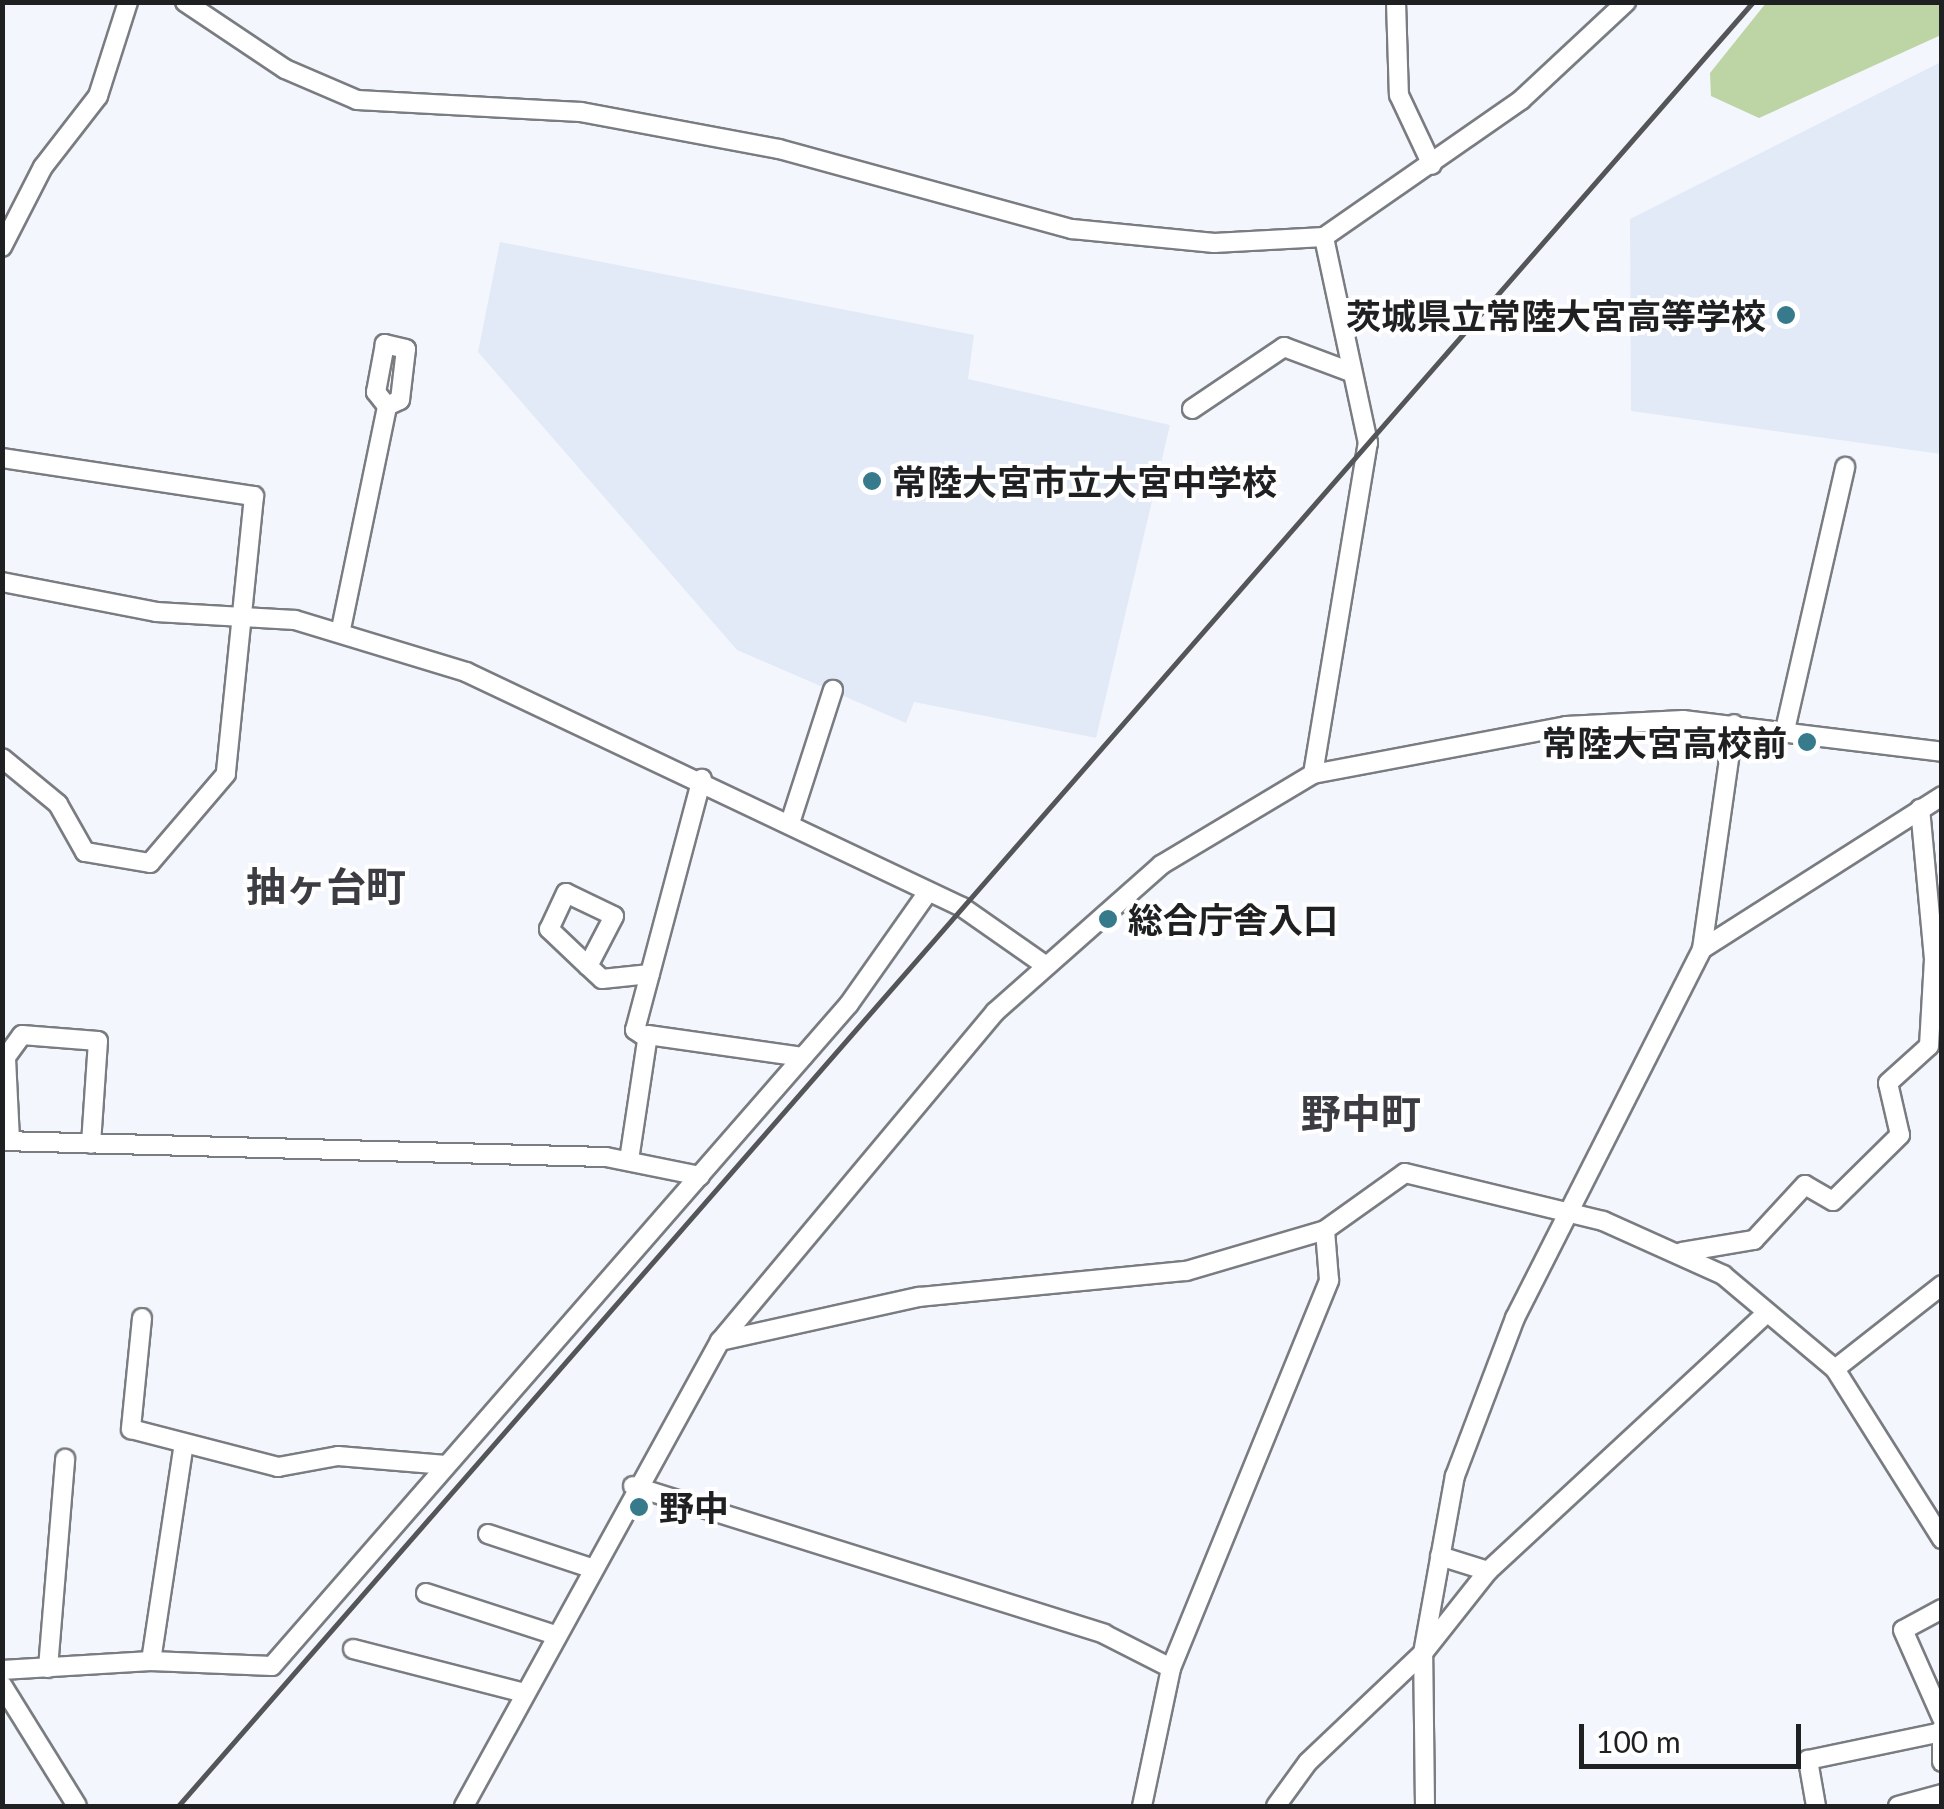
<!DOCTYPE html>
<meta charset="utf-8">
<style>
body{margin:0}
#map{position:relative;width:1944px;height:1809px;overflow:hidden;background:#f3f6fc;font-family:Lato,"Noto Sans JP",sans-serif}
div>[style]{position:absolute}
.built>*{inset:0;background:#e3eaf7}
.green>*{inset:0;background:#bdd4a4}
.roads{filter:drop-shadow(2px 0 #797c81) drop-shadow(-2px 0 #797c81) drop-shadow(0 2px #797c81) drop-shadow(0 -2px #797c81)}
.minor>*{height:18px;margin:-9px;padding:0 9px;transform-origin:9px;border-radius:9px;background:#fff}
.rail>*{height:5px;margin:-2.5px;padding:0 2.5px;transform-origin:2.5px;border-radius:2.5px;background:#545558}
.dots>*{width:28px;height:28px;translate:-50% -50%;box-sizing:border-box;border:5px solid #fff;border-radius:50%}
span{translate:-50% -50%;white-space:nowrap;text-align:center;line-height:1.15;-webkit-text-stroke:8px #fff;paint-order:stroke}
.poi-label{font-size:35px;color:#1f2022;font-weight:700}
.right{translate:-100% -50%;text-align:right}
.left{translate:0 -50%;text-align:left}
.quarter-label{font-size:40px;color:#3b3d42;font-weight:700}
.frame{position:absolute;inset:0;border:5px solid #1f2022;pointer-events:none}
.scale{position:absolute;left:1579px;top:1724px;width:222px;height:45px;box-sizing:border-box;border:5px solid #1f2022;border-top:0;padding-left:12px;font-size:30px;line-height:35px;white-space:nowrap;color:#1f2022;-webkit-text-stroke:8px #fff;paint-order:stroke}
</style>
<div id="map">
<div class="built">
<i style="clip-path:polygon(1941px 62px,1941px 454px,1631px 411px,1630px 219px)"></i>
<i style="clip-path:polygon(500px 242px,974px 335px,968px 379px,1170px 425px,1096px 738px,914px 702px,906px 723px,737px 650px,478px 352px)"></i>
</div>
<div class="green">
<i style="clip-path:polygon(1766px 3px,1941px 3px,1941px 35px,1759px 118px,1711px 96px,1710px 73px)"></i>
</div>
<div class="roads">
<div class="minor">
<i style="left:185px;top:2px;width:120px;rotate:33.8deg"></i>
<i style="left:285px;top:69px;width:78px;rotate:23.3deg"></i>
<i style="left:357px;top:100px;width:224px;rotate:3.1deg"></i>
<i style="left:581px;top:112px;width:201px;rotate:10.6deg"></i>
<i style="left:779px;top:149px;width:304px;rotate:15.3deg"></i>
<i style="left:1072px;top:229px;width:143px;rotate:5.6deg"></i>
<i style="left:1214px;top:243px;width:110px;rotate:-3.1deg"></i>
<i style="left:1324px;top:237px;width:240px;rotate:-34.8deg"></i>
<i style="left:1521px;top:100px;width:144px;rotate:-43deg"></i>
<i style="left:1396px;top:2px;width:93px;rotate:88.2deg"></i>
<i style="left:1399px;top:95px;width:77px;rotate:64.8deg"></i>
<i style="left:2px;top:247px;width:90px;rotate:-62.9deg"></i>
<i style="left:43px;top:167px;width:90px;rotate:-52.2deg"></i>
<i style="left:98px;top:96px;width:99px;rotate:-72.3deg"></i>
<i style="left:1192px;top:409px;width:111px;rotate:-34deg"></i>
<i style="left:1284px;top:347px;width:72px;rotate:20.5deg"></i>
<i style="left:2px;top:458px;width:255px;rotate:8.6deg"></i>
<i style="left:254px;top:496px;width:279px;rotate:95.8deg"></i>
<i style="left:226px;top:774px;width:117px;rotate:130.5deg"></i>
<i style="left:150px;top:863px;width:66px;rotate:-170.4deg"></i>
<i style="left:85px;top:852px;width:55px;rotate:-119.4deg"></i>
<i style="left:58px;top:804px;width:72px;rotate:-140.6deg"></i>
<i style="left:2px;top:582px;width:157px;rotate:11deg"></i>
<i style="left:156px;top:612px;width:139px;rotate:3.3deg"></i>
<i style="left:295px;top:620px;width:179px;rotate:16.9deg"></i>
<i style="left:466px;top:672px;width:549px;rotate:25.35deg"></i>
<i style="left:962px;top:907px;width:98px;rotate:35deg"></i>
<i style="left:341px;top:629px;width:228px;rotate:-78.3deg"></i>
<i style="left:387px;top:406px;width:14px;rotate:-25deg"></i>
<i style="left:400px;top:400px;width:51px;rotate:-83.3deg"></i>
<i style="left:406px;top:349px;width:22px;rotate:-167deg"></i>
<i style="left:385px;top:344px;width:49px;rotate:100.6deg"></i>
<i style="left:376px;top:392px;width:18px;rotate:52deg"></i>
<i style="left:1785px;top:730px;width:270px;rotate:-77.1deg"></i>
<i style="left:1313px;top:774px;width:336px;rotate:-80.6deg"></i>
<i style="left:1368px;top:443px;width:211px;rotate:-102.1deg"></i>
<i style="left:790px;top:823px;width:140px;rotate:-72.1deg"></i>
<i style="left:1702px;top:949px;width:285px;rotate:-32.5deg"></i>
<i style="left:588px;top:966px;width:56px;rotate:-62.5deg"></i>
<i style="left:614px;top:916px;width:53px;rotate:-154.4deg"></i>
<i style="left:566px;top:893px;width:40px;rotate:115deg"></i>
<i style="left:549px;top:929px;width:54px;rotate:43.5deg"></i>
<i style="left:588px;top:966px;width:19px;rotate:43deg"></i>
<i style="left:602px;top:979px;width:48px;rotate:-5.9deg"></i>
<i style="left:648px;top:1039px;width:16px;rotate:-145deg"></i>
<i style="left:635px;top:1030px;width:260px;rotate:-75.1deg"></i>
<i style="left:10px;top:1140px;width:83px;rotate:-92.8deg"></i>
<i style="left:6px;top:1057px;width:27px;rotate:-54deg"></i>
<i style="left:22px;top:1035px;width:76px;rotate:4.5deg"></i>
<i style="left:98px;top:1041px;width:103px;rotate:93.9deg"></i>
<i style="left:2px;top:1141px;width:604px;rotate:1.52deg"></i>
<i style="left:606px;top:1157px;width:96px;rotate:11.4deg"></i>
<i style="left:629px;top:1160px;width:126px;rotate:-81.4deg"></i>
<i style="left:648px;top:1035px;width:156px;rotate:8.1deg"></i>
<i style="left:1682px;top:1252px;width:73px;rotate:-9.5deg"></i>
<i style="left:1754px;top:1240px;width:75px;rotate:-47.2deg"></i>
<i style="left:1805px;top:1185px;width:32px;rotate:30deg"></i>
<i style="left:1833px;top:1201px;width:94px;rotate:-44.6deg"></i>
<i style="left:1900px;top:1135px;width:53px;rotate:-103deg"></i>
<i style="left:1888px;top:1083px;width:55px;rotate:-42.1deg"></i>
<i style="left:1929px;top:1046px;width:87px;rotate:-86.7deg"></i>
<i style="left:1934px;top:959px;width:151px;rotate:-95.3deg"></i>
<i style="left:142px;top:1318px;width:112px;rotate:95.7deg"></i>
<i style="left:131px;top:1429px;width:152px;rotate:14.5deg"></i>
<i style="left:278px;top:1467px;width:61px;rotate:-10.4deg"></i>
<i style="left:338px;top:1456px;width:108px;rotate:4.8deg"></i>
<i style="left:720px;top:1341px;width:204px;rotate:-12.5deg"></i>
<i style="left:919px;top:1297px;width:268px;rotate:-5.6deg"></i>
<i style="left:1186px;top:1271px;width:145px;rotate:-16.4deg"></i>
<i style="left:1325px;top:1230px;width:98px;rotate:-35.5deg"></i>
<i style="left:1405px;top:1173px;width:204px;rotate:13.6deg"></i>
<i style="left:1603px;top:1221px;width:132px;rotate:24.2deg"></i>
<i style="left:1723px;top:1275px;width:146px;rotate:40deg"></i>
<i style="left:1835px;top:1369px;width:201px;rotate:57.8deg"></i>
<i style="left:1835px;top:1369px;width:136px;rotate:-38.1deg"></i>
<i style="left:633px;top:1486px;width:494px;rotate:17.4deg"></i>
<i style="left:1104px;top:1634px;width:75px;rotate:26.9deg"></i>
<i style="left:488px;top:1534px;width:108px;rotate:18.3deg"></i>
<i style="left:1440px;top:1556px;width:50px;rotate:17.4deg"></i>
<i style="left:426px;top:1593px;width:136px;rotate:18deg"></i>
<i style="left:1942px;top:1609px;width:44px;rotate:151.7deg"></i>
<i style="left:1903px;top:1630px;width:96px;rotate:66.1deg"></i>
<i style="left:353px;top:1649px;width:177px;rotate:14.4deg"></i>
<i style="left:151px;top:1661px;width:220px;rotate:-81.4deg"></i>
<i style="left:48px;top:1668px;width:210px;rotate:-85.3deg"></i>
<i style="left:2px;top:1670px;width:149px;rotate:-3.5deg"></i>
<i style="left:151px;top:1661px;width:121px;rotate:2.4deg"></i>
<i style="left:272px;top:1666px;width:878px;rotate:-48.92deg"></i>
<i style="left:849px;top:1004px;width:133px;rotate:-54.8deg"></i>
<i style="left:2px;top:1685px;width:142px;rotate:58.2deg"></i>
<i style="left:1942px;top:1728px;width:34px;rotate:90deg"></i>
<i style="left:464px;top:1806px;width:531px;rotate:-61.17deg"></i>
<i style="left:720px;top:1341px;width:429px;rotate:-50.1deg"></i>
<i style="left:995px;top:1012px;width:222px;rotate:-41.5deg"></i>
<i style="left:1161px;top:865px;width:177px;rotate:-30.9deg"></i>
<i style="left:1313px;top:774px;width:258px;rotate:-10.7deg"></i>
<i style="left:1566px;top:726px;width:117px;rotate:-2.9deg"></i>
<i style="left:1683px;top:720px;width:261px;rotate:7deg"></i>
<i style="left:1142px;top:1806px;width:141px;rotate:-78.1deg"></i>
<i style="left:1171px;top:1668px;width:419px;rotate:-67.8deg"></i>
<i style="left:1329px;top:1280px;width:50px;rotate:-94.6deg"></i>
<i style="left:1276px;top:1806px;width:54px;rotate:-54deg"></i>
<i style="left:1308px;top:1762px;width:158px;rotate:-43.5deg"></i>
<i style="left:1423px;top:1653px;width:105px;rotate:-51.6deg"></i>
<i style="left:1488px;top:1571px;width:375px;rotate:-42.8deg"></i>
<i style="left:1425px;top:1806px;width:153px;rotate:-90.7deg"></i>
<i style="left:1423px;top:1653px;width:180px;rotate:-79.8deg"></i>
<i style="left:1455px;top:1476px;width:169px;rotate:-69.2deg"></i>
<i style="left:1515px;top:1318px;width:414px;rotate:-63.1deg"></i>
<i style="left:1702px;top:949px;width:227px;rotate:-81.9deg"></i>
<i style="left:1816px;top:1806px;width:47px;rotate:-99.9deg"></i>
<i style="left:1808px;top:1760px;width:132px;rotate:-11.8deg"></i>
<i style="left:1898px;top:1806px;width:46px;rotate:-15.3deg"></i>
</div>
</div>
<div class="rail">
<i style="left:178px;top:1806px;width:2395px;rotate:-48.88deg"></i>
</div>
<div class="dots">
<i style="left:1786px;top:315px;background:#377a8b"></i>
<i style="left:872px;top:481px;background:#377a8b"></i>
<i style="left:1807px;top:742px;background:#377a8b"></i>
<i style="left:1108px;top:919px;background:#377a8b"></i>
<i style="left:639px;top:1507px;background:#377a8b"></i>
</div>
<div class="poi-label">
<span class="right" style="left:1766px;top:315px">茨城県立常陸大宮高等学校</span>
<span class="left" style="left:892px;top:481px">常陸大宮市立大宮中学校</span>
<span class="right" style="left:1787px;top:742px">常陸大宮高校前</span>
<span class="left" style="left:1128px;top:919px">総合庁舎入口</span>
<span class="left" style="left:659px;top:1507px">野中</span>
</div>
<div class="quarter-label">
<span style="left:326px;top:886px">抽ヶ台町</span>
<span style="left:1361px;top:1113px">野中町</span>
</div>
<div class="frame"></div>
<div class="scale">100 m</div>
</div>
